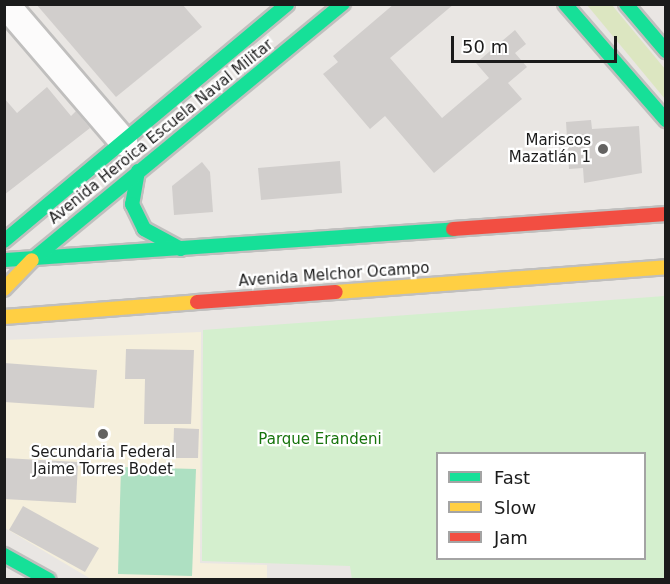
<!DOCTYPE html>
<meta charset="utf-8">
<style>
body{margin:0}
#map{position:relative;width:670px;height:584px;overflow:hidden;background:#e9e6e3;font-family:"DejaVu Sans",sans-serif}
div>[style]{position:absolute}
.education>*{inset:0;background:#f5efdc}
.grass>*{inset:0;background:#dce6c1}
.park>*{inset:0;background:#d4efce}
.pitch>*{inset:0;background:#aee0c2}
.building>*{inset:0;background:#d1cecc}
.roads{filter:drop-shadow(2px 0 #c0bfbe) drop-shadow(-2px 0 #c0bfbe) drop-shadow(0 2px #c0bfbe) drop-shadow(0 -2px #c0bfbe)}
.street>*{height:27px;margin:-13.5px;padding:0 13.5px;transform-origin:13.5px;border-radius:13.5px;background:#fcfbfb}
.fast>*{height:14px;margin:-7px;padding:0 7px;transform-origin:7px;border-radius:7px;background:#16e098}
.slow>*{height:14px;margin:-7px;padding:0 7px;transform-origin:7px;border-radius:7px;background:#ffcf43}
.jam>*{height:14px;margin:-7px;padding:0 7px;transform-origin:7px;border-radius:7px;background:#f24e42}
.dots>*{width:16px;height:16px;translate:-50% -50%;box-sizing:border-box;border:3px solid #fff;border-radius:50%}
span{translate:-50% -50%;white-space:nowrap;text-align:center;line-height:1.15;-webkit-text-stroke:4.5px #fff;paint-order:stroke}
.street-label{font-size:15px;color:#1b1b1b}
.poi-label{font-size:15px;color:#1b1b1b}
.right{translate:-100% -50%;text-align:right}
.park-label{font-size:15px;color:#17740d}
.frame{position:absolute;inset:0;border:6px solid #1b1b1b;pointer-events:none}
.legend{position:absolute;left:436px;top:452px;width:210px;height:108px;box-sizing:border-box;background:#fff;border:2px solid #a4a4a4;margin:0;padding:8px 10px;list-style:none;font-size:18px;color:#1b1b1b}
.legend li{display:flex;align-items:center;gap:12px;height:30px}
.legend b{width:30px;border:2px solid #a4a4a4}
.scale{position:absolute;left:451px;top:36px;width:166px;height:27px;box-sizing:border-box;border:3px solid #1b1b1b;border-top:0;padding-left:8px;font-size:18px;line-height:21px;white-space:nowrap;color:#1b1b1b;-webkit-text-stroke:4px #fff;paint-order:stroke}
</style>
<div id="map">
<div class="education">
<i style="clip-path:polygon(201px 332px,200px 563px,267px 565px,267px 579px,91px 579px,5px 528px,5px 340px)"></i>
</div>
<div class="grass">
<i style="clip-path:polygon(587px 5px,612px 5px,665px 69px,665px 99px)"></i>
</div>
<div class="park">
<i style="clip-path:polygon(evenodd,665px 296px,665px 579px,352px 580px,350px 566px,202px 561px,203px 330px,665px 296px,438px 454px,644px 454px,644px 558px,438px 558px,438px 454px)"></i>
</div>
<div class="pitch">
<i style="clip-path:polygon(121px 467px,196px 469px,192px 576px,118px 574px)"></i>
</div>
<div class="building">
<i style="clip-path:polygon(36px 4px,182px 4px,202px 27px,116px 97px)"></i>
<i style="clip-path:polygon(394px 4px,454px 4px,390px 58px,442px 118px,489px 78px,476px 63px,515px 30px,526px 44px,515px 53px,527px 67px,508px 83px,522px 99px,434px 173px,385px 116px,370px 129px,323px 74px,338px 62px,333px 56px)"></i>
<i style="clip-path:polygon(47px 87px,71px 116px,76px 111px,90px 128px,4px 195px,4px 98px,17px 113px)"></i>
<i style="clip-path:polygon(591px 120px,592px 129px,639px 126px,642px 173px,584px 183px,583px 168px,569px 169px,566px 122px)"></i>
<i style="clip-path:polygon(340px 161px,342px 193px,261px 200px,258px 168px)"></i>
<i style="clip-path:polygon(202px 162px,210px 172px,213px 212px,174px 215px,172px 186px)"></i>
<i style="clip-path:polygon(126px 349px,194px 350px,191px 424px,144px 424px,145px 379px,125px 379px)"></i>
<i style="clip-path:polygon(4px 363px,97px 370px,94px 408px,4px 402px)"></i>
<i style="clip-path:polygon(174px 428px,199px 429px,198px 458px,173px 458px)"></i>
<i style="clip-path:polygon(4px 458px,78px 462px,76px 503px,4px 499px)"></i>
<i style="clip-path:polygon(23px 506px,99px 548px,85px 572px,9px 530px)"></i>
</div>
<div class="roads">
<div class="street">
<i style="left:5px;top:4px;width:181px;rotate:49.3deg"></i>
</div>
<div class="fast">
<i style="left:565px;top:4px;width:154px;rotate:49deg"></i>
<i style="left:626px;top:4px;width:62px;rotate:49.6deg"></i>
<i style="left:138px;top:171px;width:34px;rotate:100deg"></i>
<i style="left:132px;top:204px;width:28px;rotate:64deg"></i>
<i style="left:144px;top:229px;width:42px;rotate:28.4deg"></i>
<i style="left:4px;top:241px;width:369px;rotate:-39.9deg"></i>
<i style="left:4px;top:260px;width:450px;rotate:-3.9deg"></i>
<i style="left:32px;top:260px;width:403px;rotate:-39.5deg"></i>
<i style="left:4px;top:555px;width:51px;rotate:29.1deg"></i>
</div>
<div class="slow">
<i style="left:4px;top:289px;width:40px;rotate:-46deg"></i>
<i style="left:336px;top:292px;width:331px;rotate:-4.3deg"></i>
<i style="left:4px;top:317px;width:194px;rotate:-4.4deg"></i>
</div>
<div class="jam">
<i style="left:453px;top:229px;width:214px;rotate:-4deg"></i>
<i style="left:197px;top:302px;width:139px;rotate:-4.1deg"></i>
</div>
</div>
<div class="dots">
<i style="left:603px;top:149px;background:#636261"></i>
<i style="left:103px;top:434px;background:#636261"></i>
</div>
<div class="street-label">
<span style="left:161px;top:132px;rotate:-39deg">Avenida Heroica Escuela Naval Militar</span>
<span style="left:334px;top:275px;rotate:-4deg">Avenida Melchor Ocampo</span>
</div>
<div class="poi-label">
<span class="right" style="left:591px;top:149px">Mariscos<br>Mazatlán 1</span>
<span style="left:103px;top:461px">Secundaria Federal<br>Jaime Torres Bodet</span>
</div>
<div class="park-label">
<span style="left:320px;top:440px">Parque Erandeni</span>
</div>
<div class="frame"></div>
<ul class="legend">
<li><b style="height:8px;background:#16e098"></b>Fast</li>
<li><b style="height:8px;background:#ffcf43"></b>Slow</li>
<li><b style="height:8px;background:#f24e42"></b>Jam</li>
</ul>
<div class="scale">50 m</div>
</div>
